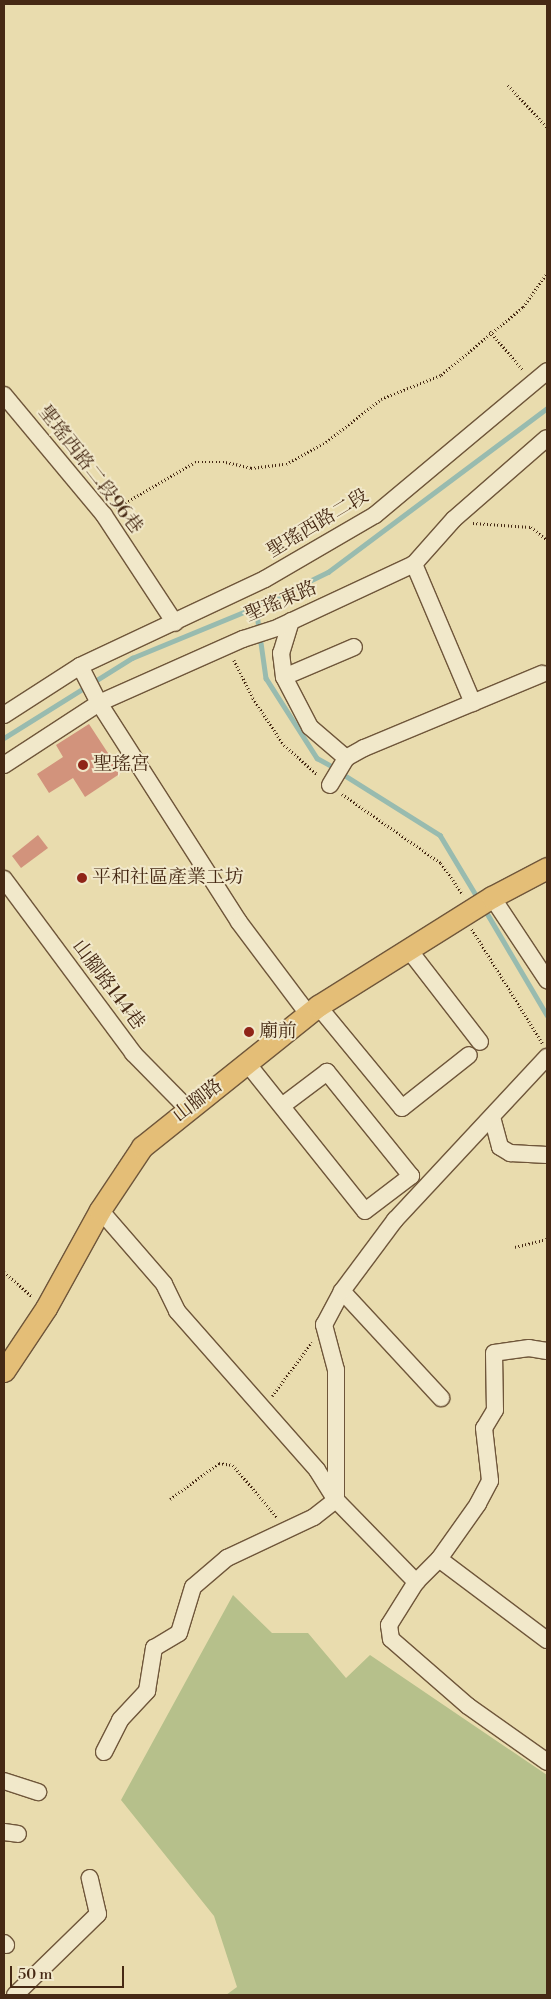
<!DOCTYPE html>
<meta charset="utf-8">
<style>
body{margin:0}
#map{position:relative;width:551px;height:1999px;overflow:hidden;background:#e9dcae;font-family:"Libre Bodoni","Noto Serif TC",serif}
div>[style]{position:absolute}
.green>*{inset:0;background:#b6c08b}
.stream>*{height:4.5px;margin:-2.25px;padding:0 2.25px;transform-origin:2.25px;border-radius:2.25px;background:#98bbaf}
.building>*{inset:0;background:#d2937c}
.path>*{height:2.5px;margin-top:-1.25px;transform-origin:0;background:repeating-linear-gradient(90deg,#462914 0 1px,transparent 0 3.5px)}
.roads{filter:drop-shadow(1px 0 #6f563a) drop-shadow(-1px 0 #6f563a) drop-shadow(0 1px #6f563a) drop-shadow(0 -1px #6f563a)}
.minor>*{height:16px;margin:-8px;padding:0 8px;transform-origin:8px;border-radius:8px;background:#f1e8ca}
.major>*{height:21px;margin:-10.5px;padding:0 10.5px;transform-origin:10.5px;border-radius:10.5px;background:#e4be77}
.dots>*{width:14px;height:14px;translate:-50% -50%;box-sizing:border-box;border:2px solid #f1e8ca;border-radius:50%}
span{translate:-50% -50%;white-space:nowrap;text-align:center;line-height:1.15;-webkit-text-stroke:4px #f1e8ca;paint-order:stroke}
.street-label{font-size:19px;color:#462914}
.poi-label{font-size:19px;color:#462914}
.left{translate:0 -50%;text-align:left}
.frame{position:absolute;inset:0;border:5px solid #462914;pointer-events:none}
.scale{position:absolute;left:10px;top:1966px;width:114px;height:22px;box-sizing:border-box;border:2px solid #462914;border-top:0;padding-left:6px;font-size:15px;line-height:18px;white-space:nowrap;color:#462914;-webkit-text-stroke:4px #f1e8ca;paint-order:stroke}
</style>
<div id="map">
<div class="green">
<i style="clip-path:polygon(233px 1595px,272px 1633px,308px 1633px,346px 1678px,370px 1655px,547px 1775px,547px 1995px,226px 1995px,237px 1987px,214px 1916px,121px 1800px)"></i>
</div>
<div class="stream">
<i style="left:256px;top:607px;width:72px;rotate:82deg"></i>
<i style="left:266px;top:678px;width:95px;rotate:57.5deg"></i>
<i style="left:317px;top:758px;width:21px;rotate:29deg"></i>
<i style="left:4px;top:738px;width:151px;rotate:-32deg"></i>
<i style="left:132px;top:658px;width:134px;rotate:-22.4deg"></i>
<i style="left:256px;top:607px;width:80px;rotate:-25.9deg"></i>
<i style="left:328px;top:572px;width:274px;rotate:-36.8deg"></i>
<i style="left:341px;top:773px;width:117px;rotate:32.1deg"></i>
<i style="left:440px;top:835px;width:76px;rotate:59deg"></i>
<i style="left:484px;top:908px;width:124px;rotate:59.5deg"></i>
</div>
<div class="building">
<i style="clip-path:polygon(89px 724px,121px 773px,85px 797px,73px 778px,49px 793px,37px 774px,63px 757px,56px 745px)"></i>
<i style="clip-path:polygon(38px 835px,48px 848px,21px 868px,12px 856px)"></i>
</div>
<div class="path">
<i style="left:508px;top:85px;width:57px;rotate:47.1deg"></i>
<i style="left:490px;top:331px;width:51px;rotate:49.8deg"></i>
<i style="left:116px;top:508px;width:91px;rotate:-30.2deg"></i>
<i style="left:195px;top:462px;width:31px"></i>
<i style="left:226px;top:462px;width:26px;rotate:13deg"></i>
<i style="left:251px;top:468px;width:35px;rotate:-7deg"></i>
<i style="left:286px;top:464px;width:46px;rotate:-28.8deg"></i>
<i style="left:326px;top:442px;width:70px;rotate:-38deg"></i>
<i style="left:381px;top:399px;width:65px;rotate:-21.8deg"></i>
<i style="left:441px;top:375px;width:107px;rotate:-39.7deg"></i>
<i style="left:523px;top:307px;width:42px;rotate:-54.8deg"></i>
<i style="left:473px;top:523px;width:58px;rotate:3.9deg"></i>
<i style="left:531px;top:527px;width:21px;rotate:39deg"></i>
<i style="left:234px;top:660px;width:42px;rotate:63.4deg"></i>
<i style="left:253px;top:698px;width:56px;rotate:56.6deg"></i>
<i style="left:284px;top:745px;width:45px;rotate:41.4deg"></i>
<i style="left:342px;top:794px;width:121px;rotate:34.9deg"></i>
<i style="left:441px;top:863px;width:38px;rotate:55deg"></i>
<i style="left:472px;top:929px;width:135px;rotate:58.3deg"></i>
<i style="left:515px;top:1247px;width:33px;rotate:-14deg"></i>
<i style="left:4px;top:1272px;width:38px;rotate:41deg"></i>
<i style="left:272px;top:1396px;width:67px;rotate:-53.5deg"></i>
<i style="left:170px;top:1499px;width:61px;rotate:-36.3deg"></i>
<i style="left:219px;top:1463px;width:14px;rotate:8deg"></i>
<i style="left:233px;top:1465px;width:68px;rotate:49.8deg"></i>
</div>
<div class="roads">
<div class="minor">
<i style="left:4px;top:395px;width:156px;rotate:50.2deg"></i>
<i style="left:104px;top:515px;width:129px;rotate:56.7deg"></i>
<i style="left:414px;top:564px;width:151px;rotate:67deg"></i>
<i style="left:291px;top:621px;width:34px;rotate:107deg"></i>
<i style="left:281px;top:653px;width:24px;rotate:83deg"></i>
<i style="left:284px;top:677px;width:56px;rotate:62.5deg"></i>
<i style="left:310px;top:727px;width:48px;rotate:40.7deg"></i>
<i style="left:80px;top:666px;width:42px;rotate:62.8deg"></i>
<i style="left:99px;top:703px;width:260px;rotate:57.4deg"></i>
<i style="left:239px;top:922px;width:115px;rotate:53.1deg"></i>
<i style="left:284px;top:677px;width:76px;rotate:-23.2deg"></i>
<i style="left:4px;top:715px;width:90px;rotate:-32.8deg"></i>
<i style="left:80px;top:666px;width:204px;rotate:-25.2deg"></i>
<i style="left:265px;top:579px;width:127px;rotate:-30.2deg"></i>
<i style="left:375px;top:515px;width:224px;rotate:-39.9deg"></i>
<i style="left:4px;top:765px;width:113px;rotate:-33.1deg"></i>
<i style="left:99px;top:703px;width:158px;rotate:-24deg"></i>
<i style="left:243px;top:639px;width:38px;rotate:-18deg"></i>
<i style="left:279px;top:627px;width:149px;rotate:-25deg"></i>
<i style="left:414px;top:564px;width:60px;rotate:-48.4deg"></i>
<i style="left:454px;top:519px;width:123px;rotate:-41.1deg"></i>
<i style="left:330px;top:785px;width:31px;rotate:-59deg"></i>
<i style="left:346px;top:758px;width:21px;rotate:-29deg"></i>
<i style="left:364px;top:748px;width:193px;rotate:-22.6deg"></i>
<i style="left:4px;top:879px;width:217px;rotate:53.4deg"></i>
<i style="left:133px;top:1053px;width:77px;rotate:45.5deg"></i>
<i style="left:492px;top:897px;width:100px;rotate:56.5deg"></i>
<i style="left:409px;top:950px;width:116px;rotate:52.3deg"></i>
<i style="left:318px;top:1006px;width:132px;rotate:50.5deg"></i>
<i style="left:402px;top:1108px;width:85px;rotate:-38.3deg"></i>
<i style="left:247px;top:1063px;width:189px;rotate:51.4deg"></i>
<i style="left:365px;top:1211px;width:58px;rotate:-37.3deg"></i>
<i style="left:411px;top:1176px;width:134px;rotate:-128.9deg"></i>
<i style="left:327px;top:1072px;width:55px;rotate:143.1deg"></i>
<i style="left:492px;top:1117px;width:31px;rotate:75deg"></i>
<i style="left:500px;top:1147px;width:12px;rotate:31deg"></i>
<i style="left:510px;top:1153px;width:37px;rotate:3deg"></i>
<i style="left:100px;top:1210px;width:98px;rotate:49.1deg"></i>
<i style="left:164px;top:1284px;width:30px;rotate:64deg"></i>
<i style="left:177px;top:1311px;width:212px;rotate:48.6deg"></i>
<i style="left:317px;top:1470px;width:36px;rotate:58deg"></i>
<i style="left:336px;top:1500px;width:115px;rotate:45.7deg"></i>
<i style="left:342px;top:1291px;width:146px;rotate:47.2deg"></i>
<i style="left:547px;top:1351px;width:18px;rotate:-171deg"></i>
<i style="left:529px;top:1348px;width:35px;rotate:172deg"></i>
<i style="left:494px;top:1353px;width:57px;rotate:89deg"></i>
<i style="left:495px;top:1410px;width:21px;rotate:121deg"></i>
<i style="left:484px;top:1428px;width:53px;rotate:83.5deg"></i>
<i style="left:490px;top:1481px;width:26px;rotate:118deg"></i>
<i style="left:478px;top:1504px;width:67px;rotate:125.3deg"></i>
<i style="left:439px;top:1559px;width:33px;rotate:135deg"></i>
<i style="left:416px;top:1582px;width:51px;rotate:122.1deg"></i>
<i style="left:389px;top:1625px;width:14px;rotate:82deg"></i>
<i style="left:391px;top:1639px;width:102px;rotate:41deg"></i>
<i style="left:468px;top:1706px;width:97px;rotate:35.3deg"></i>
<i style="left:439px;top:1559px;width:135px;rotate:36.9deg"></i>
<i style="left:104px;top:1752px;width:36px;rotate:-63deg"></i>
<i style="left:120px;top:1720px;width:40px;rotate:-47deg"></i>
<i style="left:147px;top:1691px;width:44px;rotate:-80.8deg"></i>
<i style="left:154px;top:1648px;width:29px;rotate:-31deg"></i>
<i style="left:179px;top:1633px;width:48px;rotate:-73.1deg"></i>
<i style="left:193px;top:1587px;width:45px;rotate:-40.5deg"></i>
<i style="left:227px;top:1558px;width:96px;rotate:-25.2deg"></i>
<i style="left:314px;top:1517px;width:28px;rotate:-38deg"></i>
<i style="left:336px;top:1500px;width:130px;rotate:-90deg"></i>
<i style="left:336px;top:1370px;width:47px;rotate:-104.9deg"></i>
<i style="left:324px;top:1325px;width:38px;rotate:-62deg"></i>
<i style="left:342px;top:1291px;width:89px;rotate:-53.3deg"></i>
<i style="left:395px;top:1220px;width:223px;rotate:-47deg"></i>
<i style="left:4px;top:1781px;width:36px;rotate:18deg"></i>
<i style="left:4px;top:1832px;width:14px;rotate:8deg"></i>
<i style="left:4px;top:1943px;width:3px;rotate:45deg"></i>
<i style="left:15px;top:1995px;width:116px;rotate:-44.3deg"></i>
<i style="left:98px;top:1914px;width:37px;rotate:-103deg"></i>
</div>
<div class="major">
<i style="left:4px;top:1371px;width:76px;rotate:-56.3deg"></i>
<i style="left:46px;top:1308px;width:112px;rotate:-61.1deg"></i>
<i style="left:100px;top:1210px;width:76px;rotate:-56.3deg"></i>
<i style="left:142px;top:1147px;width:226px;rotate:-38.7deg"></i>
<i style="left:318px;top:1006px;width:205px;rotate:-32.1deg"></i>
<i style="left:492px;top:897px;width:62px;rotate:-27.8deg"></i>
</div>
</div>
<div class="dots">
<i style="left:83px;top:765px;background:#8f2418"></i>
<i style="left:82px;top:878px;background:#8f2418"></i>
<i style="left:249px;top:1032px;background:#8f2418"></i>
</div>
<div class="street-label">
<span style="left:90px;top:470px;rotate:52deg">聖瑤西路二段96巷</span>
<span style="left:318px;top:524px;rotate:-31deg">聖瑤西路二段</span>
<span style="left:281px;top:602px;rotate:-23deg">聖瑤東路</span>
<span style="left:108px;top:985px;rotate:53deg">山腳路144巷</span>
<span style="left:198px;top:1101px;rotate:-38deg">山腳路</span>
</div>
<div class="poi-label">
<span class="left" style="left:93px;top:765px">聖瑤宮</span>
<span class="left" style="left:92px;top:878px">平和社區產業工坊</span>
<span class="left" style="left:259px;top:1032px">廟前</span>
</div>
<div class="frame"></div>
<div class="scale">50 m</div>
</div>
